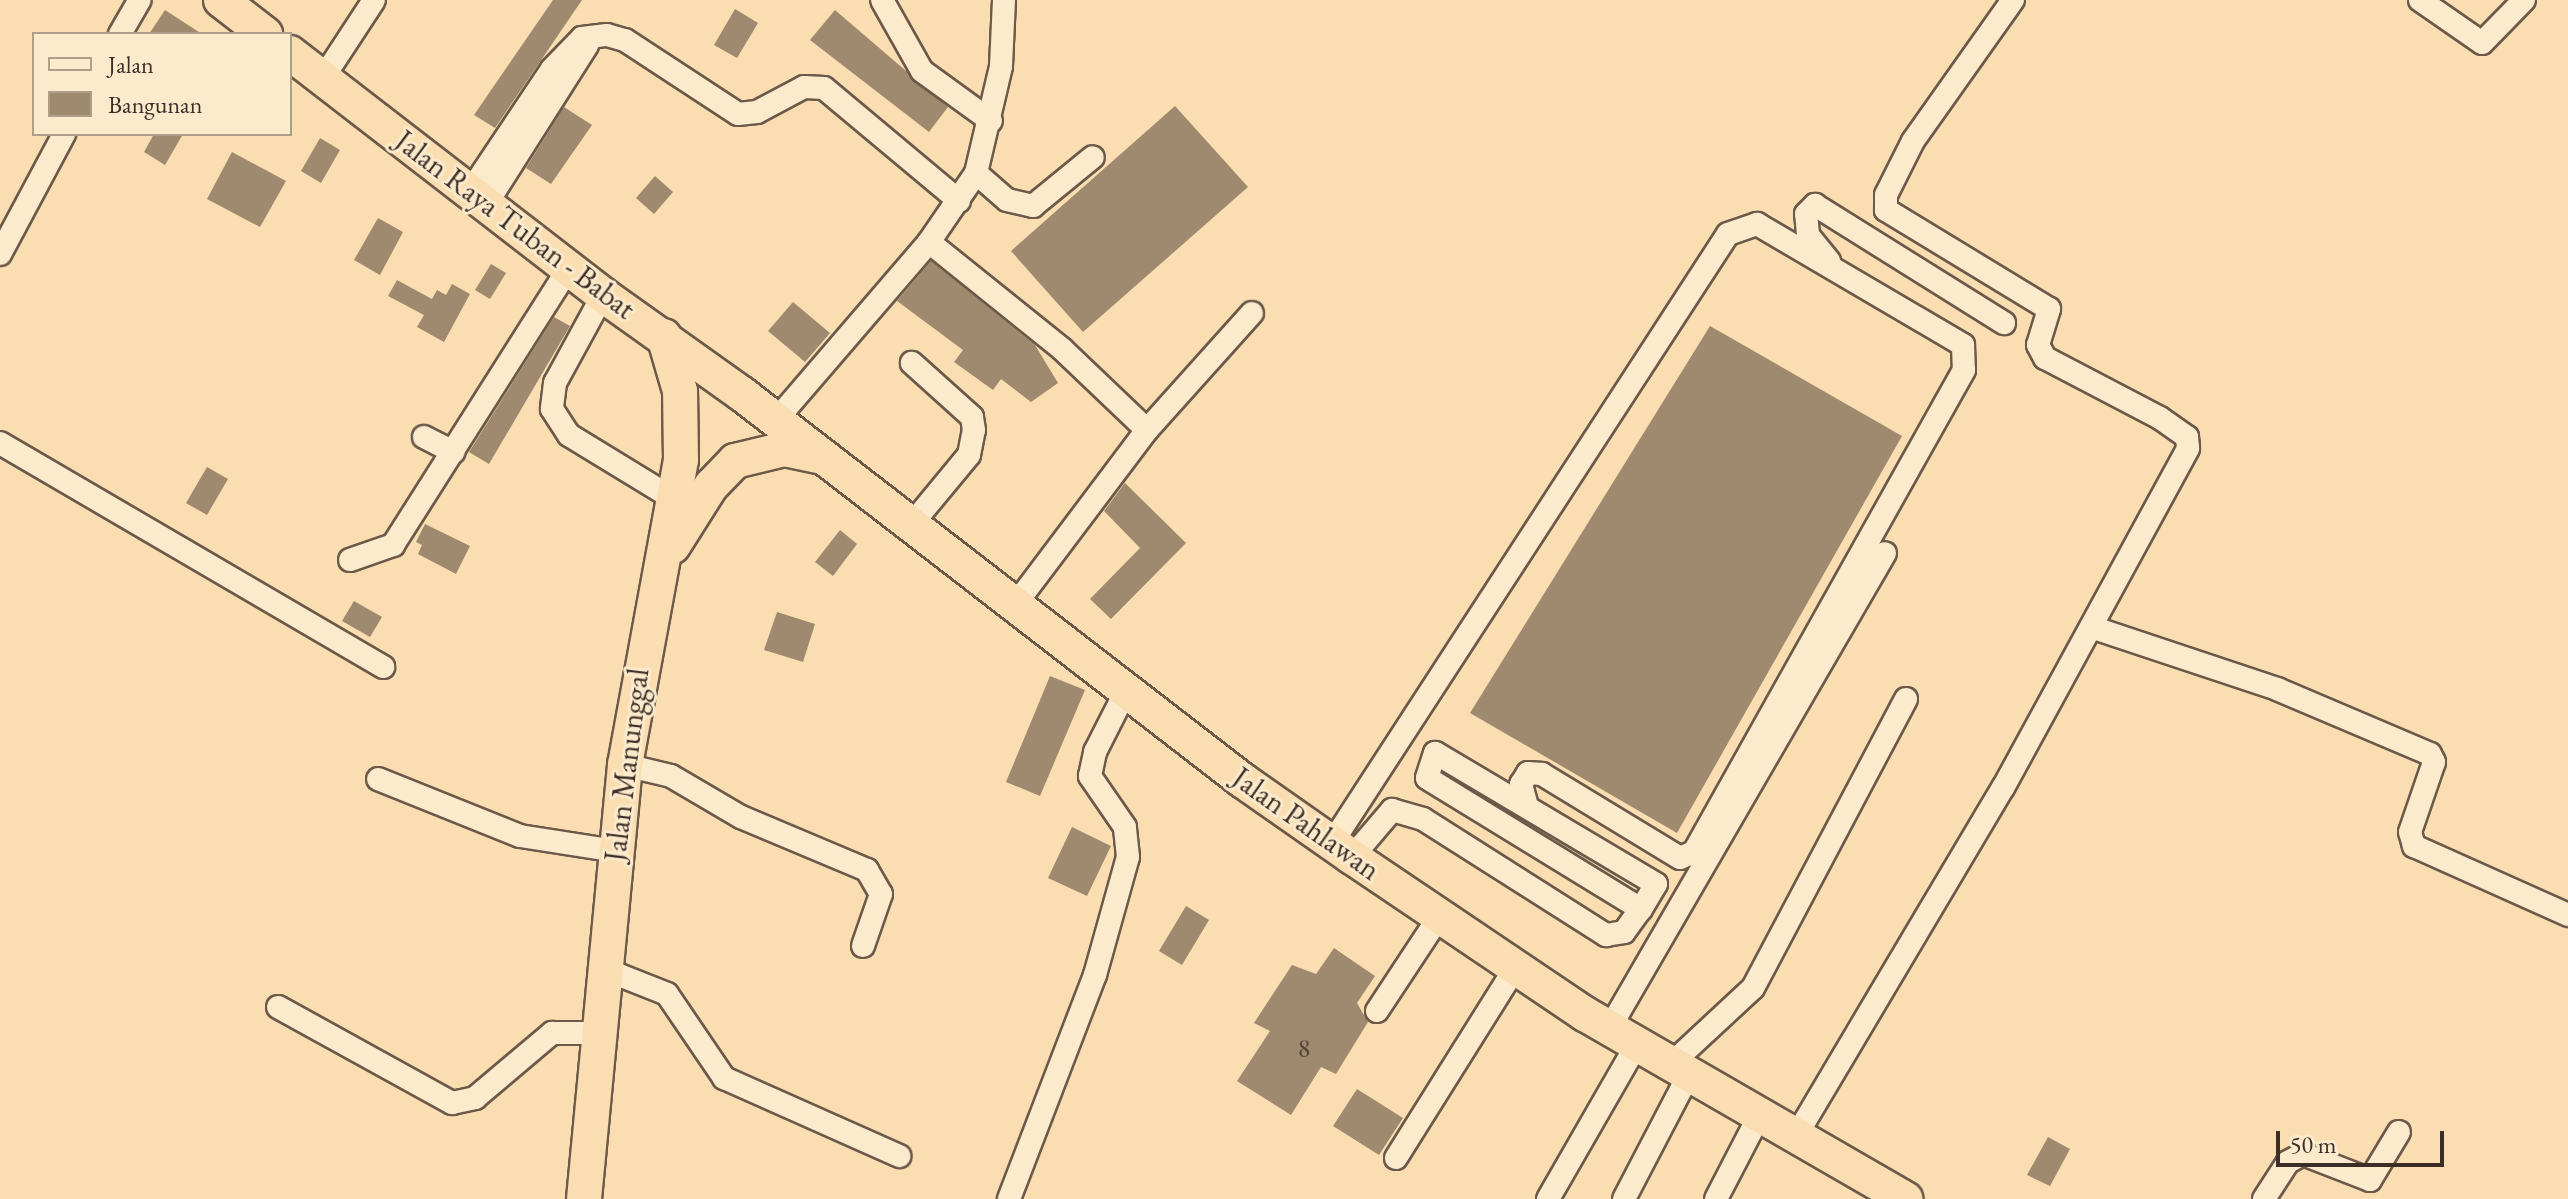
<!DOCTYPE html>
<style>
body{margin:0}
#map{position:relative;width:2568px;height:1199px;overflow:hidden;background:#fadeb1;font-family:"EB Garamond",serif}
div>[style]{position:absolute}
.building>*{inset:0;background:#9f896f}
.roads{filter:drop-shadow(2px 0 #6c594a) drop-shadow(-2px 0 #6c594a) drop-shadow(0 2px #6c594a) drop-shadow(0 -2px #6c594a)}
.minor>*{height:22px;margin:-11px;padding:0 11px;transform-origin:11px;border-radius:11px;background:#fceacc}
.highway>*{height:34px;margin:-17px;padding:0 17px;transform-origin:17px;border-radius:17px;background:#fadeb1}
span{translate:-50% -50%;white-space:nowrap;text-align:center;line-height:1.15;-webkit-text-stroke:6px #fceacc;paint-order:stroke}
.number-label{font-size:26px;color:#554439}
.number-label span{-webkit-text-stroke-width:0}
.street-label{font-size:30px;color:#3c2d27}
.legend{position:absolute;left:32px;top:32px;width:260px;height:104px;box-sizing:border-box;background:#fceacc;border:2px solid #af9e8a;margin:0;padding:10px 14px;list-style:none;font-size:24px;color:#3c2d27}
.legend li{display:flex;align-items:center;gap:16px;height:40px}
.legend b{width:40px;border:2px solid #af9e8a}
.scale{position:absolute;left:2276px;top:1131px;width:168px;height:36px;box-sizing:border-box;border:4px solid #3c2d27;border-top:0;padding-left:10px;font-size:24px;line-height:28px;white-space:nowrap;color:#3c2d27;-webkit-text-stroke:6px #fceacc;paint-order:stroke}
</style>
<div id="map">
<div class="building">
<i style="clip-path:polygon(553px 0,582px 0,495px 128px,474px 115px)"></i>
<i style="clip-path:polygon(735px 9px,758px 23px,737px 58px,714px 45px)"></i>
<i style="clip-path:polygon(165px 10px,202px 34px,149px 34px)"></i>
<i style="clip-path:polygon(835px 10px,948px 107px,929px 132px,810px 40px)"></i>
<i style="clip-path:polygon(1175px 106px,1248px 187px,1083px 332px,1011px 251px)"></i>
<i style="clip-path:polygon(564px 107px,592px 125px,551px 184px,526px 168px)"></i>
<i style="clip-path:polygon(154px 134px,183px 134px,165px 165px,144px 152px)"></i>
<i style="clip-path:polygon(320px 138px,340px 150px,321px 183px,301px 171px)"></i>
<i style="clip-path:polygon(232px 152px,286px 181px,260px 227px,207px 199px)"></i>
<i style="clip-path:polygon(655px 176px,673px 192px,654px 214px,636px 198px)"></i>
<i style="clip-path:polygon(378px 218px,403px 232px,380px 275px,354px 260px)"></i>
<i style="clip-path:polygon(931px 261px,1035px 345px,1058px 383px,1031px 402px,1001px 379px,993px 390px,954px 362px,963px 350px,897px 301px)"></i>
<i style="clip-path:polygon(491px 264px,506px 273px,490px 299px,475px 290px)"></i>
<i style="clip-path:polygon(397px 280px,432px 299px,437px 290px,446px 295px,452px 284px,470px 294px,444px 342px,417px 327px,424px 315px,388px 296px)"></i>
<i style="clip-path:polygon(793px 302px,830px 333px,805px 362px,768px 331px)"></i>
<i style="clip-path:polygon(554px 317px,570px 326px,489px 464px,469px 452px)"></i>
<i style="clip-path:polygon(1710px 326px,1902px 436px,1677px 833px,1470px 713px)"></i>
<i style="clip-path:polygon(207px 467px,228px 479px,207px 515px,186px 503px)"></i>
<i style="clip-path:polygon(1125px 483px,1186px 543px,1111px 619px,1090px 599px,1140px 548px,1104px 511px)"></i>
<i style="clip-path:polygon(425px 524px,470px 546px,456px 574px,418px 554px,422px 545px,416px 542px)"></i>
<i style="clip-path:polygon(840px 530px,857px 544px,833px 576px,815px 562px)"></i>
<i style="clip-path:polygon(354px 601px,382px 617px,370px 637px,342px 621px)"></i>
<i style="clip-path:polygon(777px 612px,815px 624px,803px 662px,764px 650px)"></i>
<i style="clip-path:polygon(1050px 676px,1085px 690px,1040px 796px,1006px 782px)"></i>
<i style="clip-path:polygon(1072px 827px,1111px 846px,1087px 896px,1048px 878px)"></i>
<i style="clip-path:polygon(1186px 906px,1209px 920px,1182px 965px,1159px 951px)"></i>
<i style="clip-path:polygon(1334px 948px,1375px 976px,1357px 1003px,1368px 1022px,1336px 1074px,1321px 1067px,1291px 1115px,1237px 1081px,1270px 1031px,1254px 1023px,1292px 965px,1316px 974px)"></i>
<i style="clip-path:polygon(1357px 1089px,1403px 1118px,1379px 1155px,1333px 1126px)"></i>
<i style="clip-path:polygon(2048px 1137px,2070px 1149px,2050px 1186px,2027px 1175px)"></i>
</div>
<div class="roads">
<div class="minor">
<i style="left:882px;top:0;width:81px;rotate:60.6deg"></i>
<i style="left:922px;top:71px;width:85px;rotate:35.9deg"></i>
<i style="left:2420px;top:0;width:75px;rotate:34.7deg"></i>
<i style="left:2482px;top:43px;width:60px;rotate:-45.7deg"></i>
<i style="left:120px;top:34px;width:39px;rotate:-60deg"></i>
<i style="left:323px;top:78px;width:93px;rotate:-56.8deg"></i>
<i style="left:976px;top:173px;width:41px;rotate:41.1deg"></i>
<i style="left:1007px;top:200px;width:27px;rotate:13deg"></i>
<i style="left:1033px;top:206px;width:77px;rotate:-39.2deg"></i>
<i style="left:469px;top:193px;width:149px;rotate:-56.2deg"></i>
<i style="left:552px;top:69px;width:43px;rotate:-45.9deg"></i>
<i style="left:582px;top:38px;width:25px;rotate:-7deg"></i>
<i style="left:607px;top:35px;width:19px;rotate:16deg"></i>
<i style="left:625px;top:40px;width:135px;rotate:33.2deg"></i>
<i style="left:738px;top:114px;width:19px;rotate:-6deg"></i>
<i style="left:757px;top:112px;width:53px;rotate:-28deg"></i>
<i style="left:804px;top:87px;width:20px;rotate:3deg"></i>
<i style="left:824px;top:88px;width:176px;rotate:39.9deg"></i>
<i style="left:485px;top:206px;width:191px;rotate:-57.6deg"></i>
<i style="left:929px;top:242px;width:171px;rotate:38.8deg"></i>
<i style="left:1062px;top:349px;width:117px;rotate:43.6deg"></i>
<i style="left:0;top:254px;width:136px;rotate:-61.9deg"></i>
<i style="left:1829px;top:261px;width:33px;rotate:-129deg"></i>
<i style="left:1808px;top:235px;width:21px;rotate:-95deg"></i>
<i style="left:1806px;top:214px;width:13px;rotate:-45deg"></i>
<i style="left:1815px;top:205px;width:223px;rotate:32deg"></i>
<i style="left:603px;top:295px;width:100px;rotate:118.6deg"></i>
<i style="left:555px;top:383px;width:26px;rotate:97deg"></i>
<i style="left:552px;top:409px;width:31px;rotate:57deg"></i>
<i style="left:569px;top:435px;width:123px;rotate:31.4deg"></i>
<i style="left:776px;top:420px;width:235px;rotate:-49.3deg"></i>
<i style="left:929px;top:242px;width:83px;rotate:-55.7deg"></i>
<i style="left:976px;top:173px;width:110px;rotate:-76.8deg"></i>
<i style="left:1001px;top:66px;width:66px;rotate:-87.4deg"></i>
<i style="left:424px;top:437px;width:33px;rotate:27deg"></i>
<i style="left:0;top:443px;width:444px;rotate:30.3deg"></i>
<i style="left:911px;top:525px;width:91px;rotate:-50.4deg"></i>
<i style="left:969px;top:455px;width:25px;rotate:-79deg"></i>
<i style="left:974px;top:430px;width:13px;rotate:-99deg"></i>
<i style="left:972px;top:417px;width:81px;rotate:-138deg"></i>
<i style="left:350px;top:560px;width:46px;rotate:-19.2deg"></i>
<i style="left:393px;top:545px;width:328px;rotate:-57.6deg"></i>
<i style="left:1015px;top:605px;width:219px;rotate:-53deg"></i>
<i style="left:1147px;top:430px;width:157px;rotate:-48.1deg"></i>
<i style="left:2094px;top:628px;width:193px;rotate:18.4deg"></i>
<i style="left:2277px;top:689px;width:166px;rotate:23deg"></i>
<i style="left:2430px;top:754px;width:9px;rotate:63deg"></i>
<i style="left:2434px;top:762px;width:74px;rotate:108.9deg"></i>
<i style="left:2410px;top:832px;width:15px;rotate:74deg"></i>
<i style="left:2414px;top:846px;width:169px;rotate:24.1deg"></i>
<i style="left:625px;top:765px;width:47px;rotate:13.4deg"></i>
<i style="left:671px;top:776px;width:81px;rotate:30.4deg"></i>
<i style="left:741px;top:817px;width:137px;rotate:22.8deg"></i>
<i style="left:867px;top:870px;width:28px;rotate:60deg"></i>
<i style="left:881px;top:894px;width:55px;rotate:109.1deg"></i>
<i style="left:378px;top:779px;width:153px;rotate:21.9deg"></i>
<i style="left:520px;top:836px;width:97px;rotate:8.9deg"></i>
<i style="left:1332px;top:843px;width:726px;rotate:-56.97deg"></i>
<i style="left:1728px;top:234px;width:31px;rotate:-19deg"></i>
<i style="left:1757px;top:224px;width:239px;rotate:30.4deg"></i>
<i style="left:1963px;top:345px;width:25px;rotate:88deg"></i>
<i style="left:1964px;top:370px;width:552px;rotate:119.26deg"></i>
<i style="left:1694px;top:852px;width:15px;rotate:157deg"></i>
<i style="left:1680px;top:858px;width:162px;rotate:-148.7deg"></i>
<i style="left:1542px;top:774px;width:14px;rotate:-176deg"></i>
<i style="left:1528px;top:773px;width:13px;rotate:122deg"></i>
<i style="left:1521px;top:784px;width:20px;rotate:75deg"></i>
<i style="left:1352px;top:857px;width:62px;rotate:-49.6deg"></i>
<i style="left:1392px;top:810px;width:32px;rotate:16deg"></i>
<i style="left:1423px;top:819px;width:217px;rotate:32.4deg"></i>
<i style="left:1606px;top:935px;width:18px;rotate:-9deg"></i>
<i style="left:1624px;top:932px;width:29px;rotate:-54deg"></i>
<i style="left:1641px;top:909px;width:29px;rotate:-59deg"></i>
<i style="left:1656px;top:884px;width:257px;rotate:-149.3deg"></i>
<i style="left:1435px;top:753px;width:26px;rotate:108deg"></i>
<i style="left:1427px;top:778px;width:251px;rotate:31.5deg"></i>
<i style="left:604px;top:969px;width:68px;rotate:21.6deg"></i>
<i style="left:667px;top:994px;width:102px;rotate:55.8deg"></i>
<i style="left:724px;top:1078px;width:192px;rotate:24deg"></i>
<i style="left:278px;top:1007px;width:199px;rotate:28.9deg"></i>
<i style="left:452px;top:1103px;width:24px;rotate:-12deg"></i>
<i style="left:475px;top:1098px;width:101px;rotate:-40.2deg"></i>
<i style="left:552px;top:1033px;width:46px"></i>
<i style="left:1377px;top:1011px;width:113px;rotate:-56.6deg"></i>
<i style="left:1609px;top:1029px;width:550px;rotate:-59.89deg"></i>
<i style="left:1670px;top:1065px;width:113px;rotate:-42.9deg"></i>
<i style="left:1753px;top:988px;width:327px;rotate:-62.1deg"></i>
<i style="left:1796px;top:1136px;width:405px;rotate:-59.3deg"></i>
<i style="left:2003px;top:788px;width:387px;rotate:-61.4deg"></i>
<i style="left:2188px;top:448px;width:11px;rotate:-95deg"></i>
<i style="left:2187px;top:437px;width:33px;rotate:-145deg"></i>
<i style="left:2160px;top:418px;width:130px;rotate:-152.4deg"></i>
<i style="left:2045px;top:358px;width:15px;rotate:-118deg"></i>
<i style="left:2038px;top:345px;width:38px;rotate:-73deg"></i>
<i style="left:2049px;top:309px;width:191px;rotate:-148.7deg"></i>
<i style="left:1886px;top:210px;width:15px;rotate:-90deg"></i>
<i style="left:1886px;top:195px;width:60px;rotate:-63.4deg"></i>
<i style="left:1913px;top:141px;width:173px;rotate:-54.7deg"></i>
<i style="left:1396px;top:1158px;width:224px;rotate:-57.9deg"></i>
<i style="left:1009px;top:1199px;width:240px;rotate:-69deg"></i>
<i style="left:1095px;top:975px;width:123px;rotate:-74.4deg"></i>
<i style="left:1128px;top:857px;width:30px;rotate:-96deg"></i>
<i style="left:1125px;top:827px;width:62px;rotate:-124.5deg"></i>
<i style="left:1090px;top:776px;width:25px;rotate:-78deg"></i>
<i style="left:1095px;top:752px;width:68px;rotate:-63.1deg"></i>
<i style="left:1548px;top:1199px;width:177px;rotate:-60.1deg"></i>
<i style="left:1624px;top:1199px;width:139px;rotate:-62.5deg"></i>
<i style="left:1716px;top:1199px;width:93px;rotate:-62.6deg"></i>
<i style="left:2264px;top:1199px;width:44px;rotate:-57deg"></i>
<i style="left:2288px;top:1162px;width:17px;rotate:-28deg"></i>
<i style="left:2303px;top:1154px;width:72px;rotate:21.2deg"></i>
<i style="left:2370px;top:1180px;width:56px;rotate:-58.9deg"></i>
</div>
<div class="highway">
<i style="left:221px;top:0;width:56px;rotate:37.7deg"></i>
<i style="left:290px;top:53px;width:396px;rotate:37.7deg"></i>
<i style="left:603px;top:295px;width:171px;rotate:35.5deg"></i>
<i style="left:742px;top:394px;width:632px;rotate:37.67deg"></i>
<i style="left:1242px;top:780px;width:134px;rotate:35deg"></i>
<i style="left:1352px;top:857px;width:281px;rotate:34deg"></i>
<i style="left:1585px;top:1014px;width:370px;rotate:30deg"></i>
<i style="left:673px;top:546px;width:71px;rotate:-57.7deg"></i>
<i style="left:711px;top:486px;width:35px;rotate:-46deg"></i>
<i style="left:735px;top:461px;width:51px;rotate:-13.5deg"></i>
<i style="left:785px;top:449px;width:34px;rotate:12deg"></i>
<i style="left:584px;top:1199px;width:436px;rotate:-84.6deg"></i>
<i style="left:625px;top:765px;width:310px;rotate:-79.6deg"></i>
<i style="left:681px;top:460px;width:69px;rotate:-90.8deg"></i>
<i style="left:680px;top:391px;width:57px;rotate:-106.2deg"></i>
</div>
</div>
<div class="number-label">
<span style="left:1304px;top:1049px">8</span>
</div>
<div class="street-label">
<span style="left:515px;top:225px;rotate:37deg">Jalan Raya Tuban - Babat</span>
<span style="left:627px;top:765px;rotate:-83deg">Jalan Manunggal</span>
<span style="left:1306px;top:824px;rotate:35deg">Jalan Pahlawan</span>
</div>
<ul class="legend">
<li><b style="height:10px;background:#fceacc"></b>Jalan</li>
<li><b style="height:22px;background:#9f896f"></b>Bangunan</li>
</ul>
<div class="scale">50 m</div>
</div>
